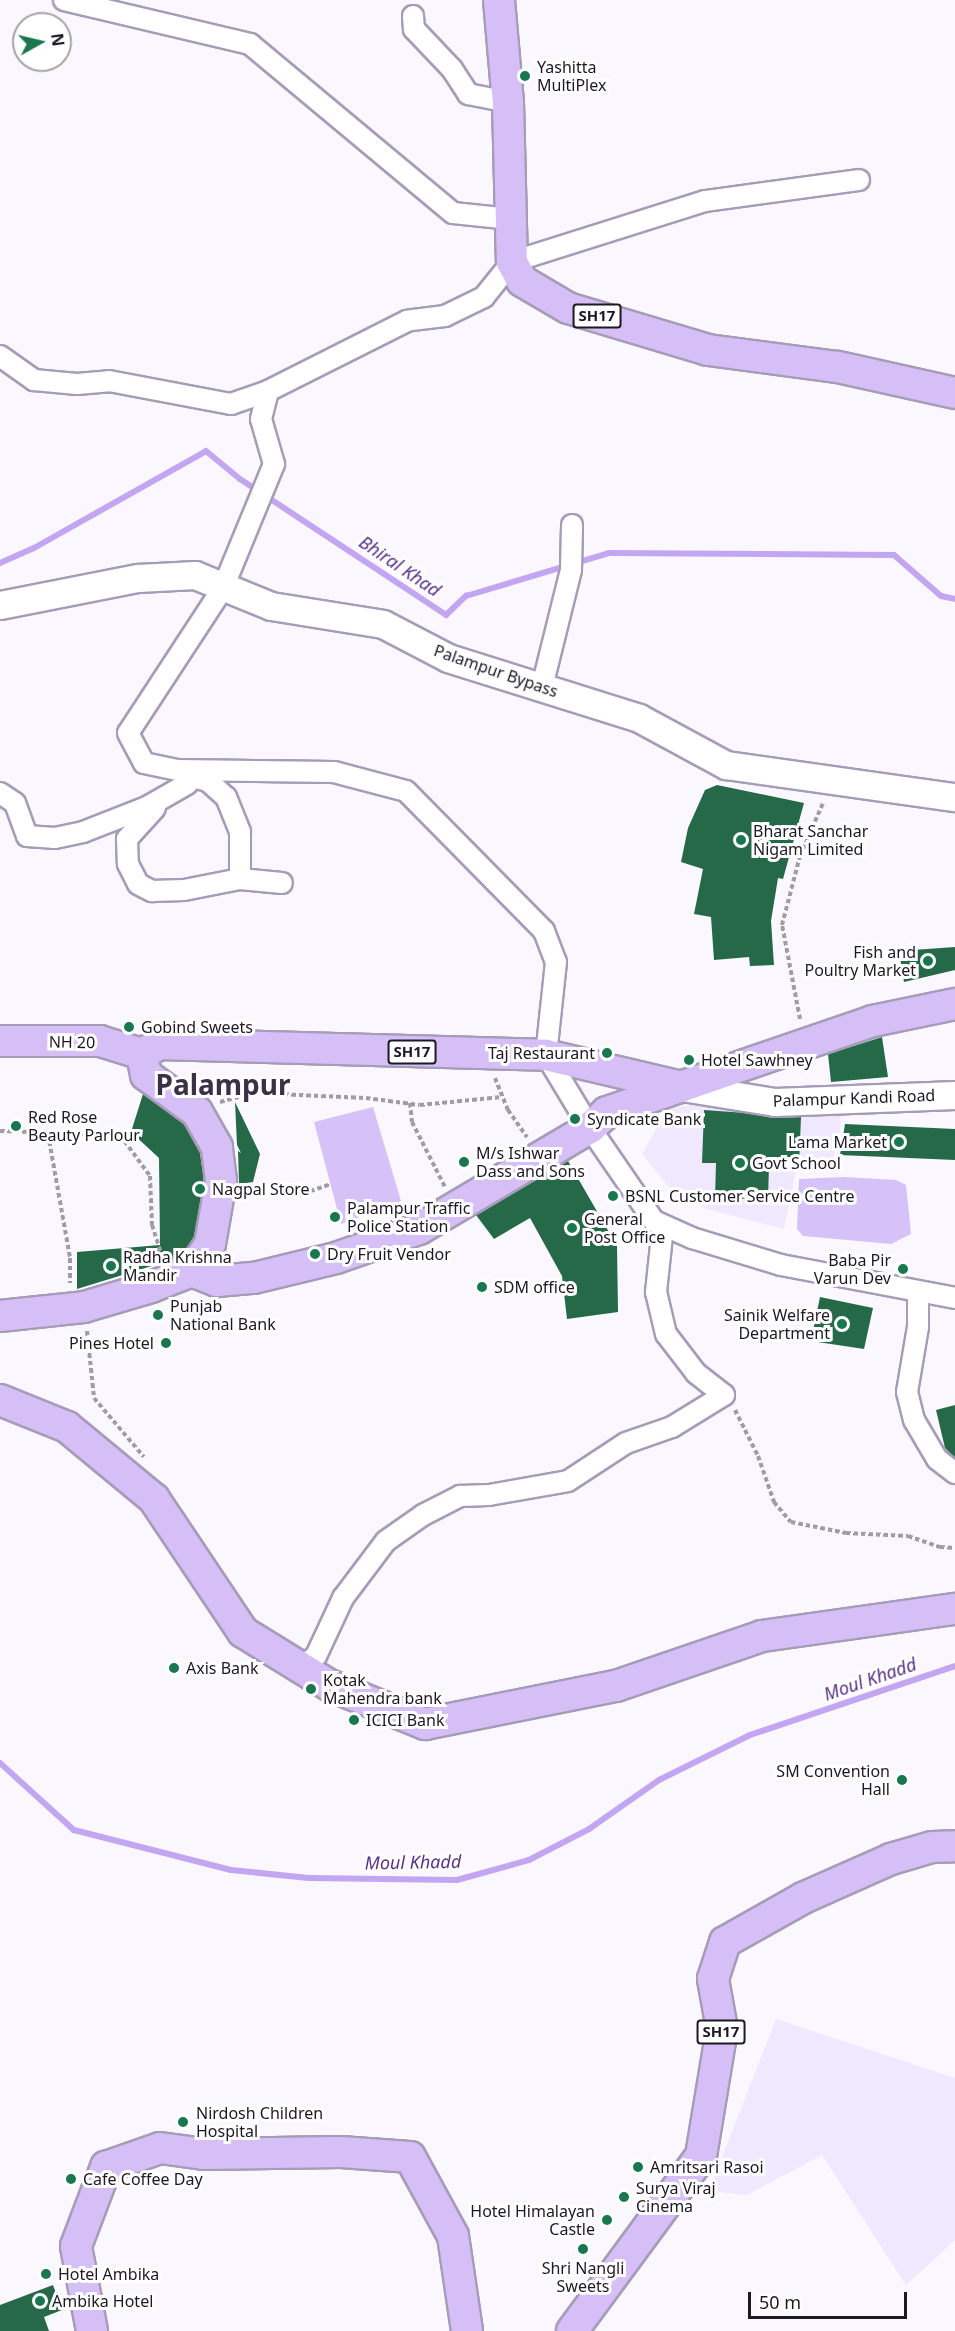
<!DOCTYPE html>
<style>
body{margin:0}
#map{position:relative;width:955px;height:2331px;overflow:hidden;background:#faf8fe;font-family:"Noto Sans",sans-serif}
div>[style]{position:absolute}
.built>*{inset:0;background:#f0e8ff}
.green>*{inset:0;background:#d6c1f9}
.stream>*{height:6px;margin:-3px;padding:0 3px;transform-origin:3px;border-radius:3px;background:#c3a6f2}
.building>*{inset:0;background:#256948}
.path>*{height:4px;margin-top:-2px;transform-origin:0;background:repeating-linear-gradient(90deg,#9f9ca4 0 4.5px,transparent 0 7.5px)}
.roads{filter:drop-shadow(2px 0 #a69cb8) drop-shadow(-2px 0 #a69cb8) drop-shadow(0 2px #a69cb8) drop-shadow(0 -2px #a69cb8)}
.street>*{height:20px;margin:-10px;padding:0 10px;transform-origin:10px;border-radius:10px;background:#fff}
.secondary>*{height:27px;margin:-13.5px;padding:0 13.5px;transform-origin:13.5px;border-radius:13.5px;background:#fff}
.primary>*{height:30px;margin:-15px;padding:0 15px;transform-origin:15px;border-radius:15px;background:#d6bff7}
.dots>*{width:16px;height:16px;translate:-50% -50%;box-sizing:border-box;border:3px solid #fff;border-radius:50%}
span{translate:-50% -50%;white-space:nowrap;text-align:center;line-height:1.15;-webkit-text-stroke:6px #fff;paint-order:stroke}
.shield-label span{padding:2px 4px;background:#fff;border:2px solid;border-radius:4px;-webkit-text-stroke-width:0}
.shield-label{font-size:15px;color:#1d1924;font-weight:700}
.poi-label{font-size:16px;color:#1d1924}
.left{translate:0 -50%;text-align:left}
.right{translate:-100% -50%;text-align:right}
.street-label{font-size:16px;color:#1d1924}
.water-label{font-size:18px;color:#593188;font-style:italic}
.town-label{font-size:28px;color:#3a3148;font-weight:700}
.north{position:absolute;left:12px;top:12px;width:60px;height:60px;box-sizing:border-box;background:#fff;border:2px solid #a5a3a7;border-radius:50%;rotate:82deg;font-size:16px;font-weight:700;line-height:24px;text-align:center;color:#1d1924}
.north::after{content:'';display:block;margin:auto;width:21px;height:27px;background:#18774e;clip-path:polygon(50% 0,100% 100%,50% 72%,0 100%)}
.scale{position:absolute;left:748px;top:2292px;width:159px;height:27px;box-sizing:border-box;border:3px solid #1d1924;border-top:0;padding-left:8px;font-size:18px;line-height:21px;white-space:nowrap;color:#1d1924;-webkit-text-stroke:4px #fff;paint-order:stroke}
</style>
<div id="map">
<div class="built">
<i style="clip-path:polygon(708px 1103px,841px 1109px,840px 1141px,828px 1171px,796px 1171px,784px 1229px,707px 1209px,667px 1185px,642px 1154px,668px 1108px)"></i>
<i style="clip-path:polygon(776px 2019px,955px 2078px,955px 2240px,906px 2285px,822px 2155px,747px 2195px,709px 2191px)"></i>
</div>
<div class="green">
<i style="clip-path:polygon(373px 1107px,401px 1201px,341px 1224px,314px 1122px)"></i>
<i style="clip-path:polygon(844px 1177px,896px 1180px,906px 1185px,911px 1234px,891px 1244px,803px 1236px,797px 1229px,799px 1179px)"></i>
</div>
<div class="stream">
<i style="left:0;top:563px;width:37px;rotate:-24deg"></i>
<i style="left:34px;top:548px;width:197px;rotate:-29.4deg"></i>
<i style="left:206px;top:451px;width:44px;rotate:39.5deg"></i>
<i style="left:240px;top:479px;width:247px;rotate:33.4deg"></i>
<i style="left:446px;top:615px;width:28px;rotate:-44deg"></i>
<i style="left:466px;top:596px;width:149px;rotate:-16.7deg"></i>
<i style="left:609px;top:553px;width:285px;rotate:0.4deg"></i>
<i style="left:894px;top:555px;width:62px;rotate:41.1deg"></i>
<i style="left:941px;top:596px;width:14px;rotate:12deg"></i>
<i style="left:0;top:1763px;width:100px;rotate:42.2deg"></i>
<i style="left:74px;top:1830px;width:162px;rotate:14.3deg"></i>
<i style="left:231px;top:1870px;width:78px;rotate:5.9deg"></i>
<i style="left:309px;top:1878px;width:148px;rotate:0.8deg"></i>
<i style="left:457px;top:1880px;width:75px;rotate:-15.5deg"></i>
<i style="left:529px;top:1860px;width:68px;rotate:-27.3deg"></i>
<i style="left:589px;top:1829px;width:85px;rotate:-35deg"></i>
<i style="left:659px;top:1780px;width:102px;rotate:-26.3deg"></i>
<i style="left:750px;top:1735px;width:216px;rotate:-18.6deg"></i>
</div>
<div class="building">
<i style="clip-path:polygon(717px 785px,804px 803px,783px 879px,778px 878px,771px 921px,774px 965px,750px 966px,749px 957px,714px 960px,711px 917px,694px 914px,703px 869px,681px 862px,688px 828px,705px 790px)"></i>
<i style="clip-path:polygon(955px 947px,955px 970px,904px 982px,899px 951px)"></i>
<i style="clip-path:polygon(882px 1037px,888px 1077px,831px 1082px,828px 1054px)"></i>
<i style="clip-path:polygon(143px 1094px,184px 1124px,200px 1153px,204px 1181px,194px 1237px,181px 1257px,77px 1289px,77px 1252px,160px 1245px,159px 1158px,131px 1132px)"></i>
<i style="clip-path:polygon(235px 1102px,260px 1154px,253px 1182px,239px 1184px,238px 1151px,241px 1153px,237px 1145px)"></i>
<i style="clip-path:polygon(704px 1110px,801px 1117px,799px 1166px,769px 1165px,768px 1200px,715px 1197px,716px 1163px,702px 1163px)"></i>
<i style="clip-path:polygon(845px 1124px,955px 1129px,955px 1160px,840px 1155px)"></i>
<i style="clip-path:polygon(568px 1161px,617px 1246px,618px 1312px,567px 1319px,562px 1276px,530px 1218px,494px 1239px,476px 1215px)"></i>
<i style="clip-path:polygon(820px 1297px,873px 1308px,864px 1349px,811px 1341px)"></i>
<i style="clip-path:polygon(955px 1405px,955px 1458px,945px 1448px,936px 1410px)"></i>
<i style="clip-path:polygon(53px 2285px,62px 2310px,44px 2317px,49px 2331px,0 2331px,0 2305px)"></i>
</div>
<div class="path">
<i style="left:800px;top:1019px;width:96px;rotate:-100.8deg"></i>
<i style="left:782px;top:925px;width:71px;rotate:-75.4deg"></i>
<i style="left:800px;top:856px;width:58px;rotate:-66.5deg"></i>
<i style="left:495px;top:1078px;width:35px;rotate:68deg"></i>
<i style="left:508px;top:1110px;width:33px;rotate:55deg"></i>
<i style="left:220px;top:1102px;width:35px;rotate:-15deg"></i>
<i style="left:254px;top:1093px;width:112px;rotate:2.6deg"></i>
<i style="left:366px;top:1098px;width:54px;rotate:7.4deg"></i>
<i style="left:420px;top:1105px;width:82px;rotate:-5.6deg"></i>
<i style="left:410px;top:1103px;width:19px;rotate:84deg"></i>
<i style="left:412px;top:1122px;width:73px;rotate:63.1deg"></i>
<i style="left:0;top:1131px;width:120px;rotate:1.9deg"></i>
<i style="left:120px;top:1135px;width:51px;rotate:53.8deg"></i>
<i style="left:150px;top:1176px;width:49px;rotate:87.7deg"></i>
<i style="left:152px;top:1225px;width:33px;rotate:72deg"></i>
<i style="left:48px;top:1134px;width:126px;rotate:79.9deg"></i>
<i style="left:70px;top:1258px;width:25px;rotate:90deg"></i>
<i style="left:296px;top:1196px;width:36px;rotate:-19deg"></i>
<i style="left:87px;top:1331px;width:67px;rotate:84deg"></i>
<i style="left:94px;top:1398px;width:77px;rotate:49.7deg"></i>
<i style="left:735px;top:1410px;width:51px;rotate:63.4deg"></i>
<i style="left:758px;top:1456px;width:49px;rotate:70.8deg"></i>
<i style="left:774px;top:1502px;width:26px;rotate:50deg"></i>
<i style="left:791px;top:1522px;width:56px;rotate:11.3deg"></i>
<i style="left:846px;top:1533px;width:62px;rotate:2.8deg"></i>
<i style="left:908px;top:1536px;width:34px;rotate:19deg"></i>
<i style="left:940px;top:1547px;width:15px;rotate:4deg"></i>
</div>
<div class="roads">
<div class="street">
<i style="left:64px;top:0;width:191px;rotate:13.3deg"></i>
<i style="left:250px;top:44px;width:264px;rotate:39.8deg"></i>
<i style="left:453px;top:213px;width:58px;rotate:5.9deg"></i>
<i style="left:413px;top:16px;width:13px;rotate:86deg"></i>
<i style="left:414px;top:29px;width:55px;rotate:46.5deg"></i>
<i style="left:452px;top:69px;width:30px;rotate:57deg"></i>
<i style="left:468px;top:94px;width:41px;rotate:11.3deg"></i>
<i style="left:859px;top:180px;width:155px;rotate:172.2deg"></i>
<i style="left:705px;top:201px;width:202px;rotate:162.5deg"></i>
<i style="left:512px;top:262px;width:45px;rotate:128.7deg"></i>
<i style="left:484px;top:297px;width:43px;rotate:154deg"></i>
<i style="left:445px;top:316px;width:38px;rotate:173deg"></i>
<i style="left:407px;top:321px;width:156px;rotate:153.3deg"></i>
<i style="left:268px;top:391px;width:29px;rotate:104deg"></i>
<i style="left:261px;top:419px;width:47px;rotate:73.9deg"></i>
<i style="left:274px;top:464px;width:134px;rotate:112.4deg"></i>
<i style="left:223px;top:588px;width:173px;rotate:123.2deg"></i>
<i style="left:128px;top:733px;width:34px;rotate:62deg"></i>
<i style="left:144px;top:763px;width:34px;rotate:12deg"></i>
<i style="left:177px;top:770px;width:157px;rotate:0.7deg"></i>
<i style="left:334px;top:772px;width:74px;rotate:14.8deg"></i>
<i style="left:406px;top:791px;width:197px;rotate:45.4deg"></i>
<i style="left:544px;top:931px;width:33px;rotate:69deg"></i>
<i style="left:556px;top:962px;width:94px;rotate:96.1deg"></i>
<i style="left:546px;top:1055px;width:85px;rotate:58.9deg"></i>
<i style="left:590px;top:1128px;width:113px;rotate:55.5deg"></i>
<i style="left:654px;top:1221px;width:42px;rotate:24.1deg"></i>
<i style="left:692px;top:1238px;width:93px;rotate:16.9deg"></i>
<i style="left:781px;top:1265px;width:177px;rotate:10.7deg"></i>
<i style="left:0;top:356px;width:42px;rotate:35.2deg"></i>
<i style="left:34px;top:380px;width:43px;rotate:5.3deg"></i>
<i style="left:77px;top:384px;width:32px;rotate:-5deg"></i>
<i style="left:109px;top:381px;width:124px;rotate:10.7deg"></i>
<i style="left:231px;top:404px;width:39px;rotate:-19deg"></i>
<i style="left:542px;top:687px;width:121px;rotate:-76.1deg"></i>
<i style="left:571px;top:570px;width:45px;rotate:-88.7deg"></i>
<i style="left:192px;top:777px;width:16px;rotate:14deg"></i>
<i style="left:208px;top:781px;width:24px;rotate:42deg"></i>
<i style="left:226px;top:797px;width:38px;rotate:68deg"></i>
<i style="left:240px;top:832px;width:47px;rotate:90deg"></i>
<i style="left:240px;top:879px;width:42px;rotate:5.4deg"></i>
<i style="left:0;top:793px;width:18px;rotate:34deg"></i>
<i style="left:15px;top:803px;width:35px;rotate:70deg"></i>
<i style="left:27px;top:836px;width:28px;rotate:4deg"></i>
<i style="left:55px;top:838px;width:29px;rotate:-12deg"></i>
<i style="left:83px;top:832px;width:69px;rotate:-21.3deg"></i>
<i style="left:147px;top:807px;width:46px;rotate:-29.9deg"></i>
<i style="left:187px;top:784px;width:16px;rotate:-55deg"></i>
<i style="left:155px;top:808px;width:42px;rotate:132.1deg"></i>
<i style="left:127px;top:839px;width:25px;rotate:88deg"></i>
<i style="left:128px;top:864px;width:22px;rotate:63deg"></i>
<i style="left:138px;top:884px;width:16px;rotate:27deg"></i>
<i style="left:152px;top:891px;width:32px;rotate:-2deg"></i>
<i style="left:184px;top:890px;width:57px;rotate:-11.1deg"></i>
<i style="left:918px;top:1293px;width:34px;rotate:90deg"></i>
<i style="left:918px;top:1327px;width:66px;rotate:99.6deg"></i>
<i style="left:907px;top:1392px;width:29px;rotate:76deg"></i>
<i style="left:914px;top:1420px;width:45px;rotate:59.5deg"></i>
<i style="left:937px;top:1459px;width:23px;rotate:38deg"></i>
<i style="left:301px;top:1668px;width:19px;rotate:-39deg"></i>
<i style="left:316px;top:1656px;width:64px;rotate:-65deg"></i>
<i style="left:343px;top:1598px;width:71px;rotate:-53deg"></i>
<i style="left:386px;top:1541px;width:45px;rotate:-35.1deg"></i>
<i style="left:423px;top:1515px;width:42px;rotate:-27.2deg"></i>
<i style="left:460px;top:1496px;width:29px;rotate:-2deg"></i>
<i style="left:489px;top:1495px;width:80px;rotate:-10deg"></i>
<i style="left:568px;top:1481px;width:69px;rotate:-33.2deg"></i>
<i style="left:626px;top:1443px;width:49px;rotate:-19.2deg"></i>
<i style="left:672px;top:1427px;width:61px;rotate:-31.6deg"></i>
<i style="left:724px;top:1395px;width:36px;rotate:-142deg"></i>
<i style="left:696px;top:1373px;width:49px;rotate:-127.6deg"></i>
<i style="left:666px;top:1334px;width:43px;rotate:-103.4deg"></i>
<i style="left:656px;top:1292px;width:66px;rotate:-83.9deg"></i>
</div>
<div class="secondary">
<i style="left:0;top:605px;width:141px;rotate:-11.1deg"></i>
<i style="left:138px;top:578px;width:57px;rotate:-3deg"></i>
<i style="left:195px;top:575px;width:82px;rotate:22.2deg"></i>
<i style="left:271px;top:606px;width:113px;rotate:9.1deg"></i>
<i style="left:383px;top:624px;width:73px;rotate:27.6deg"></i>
<i style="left:448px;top:658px;width:200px;rotate:17.4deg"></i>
<i style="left:639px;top:718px;width:99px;rotate:28.4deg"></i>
<i style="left:726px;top:765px;width:231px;rotate:8deg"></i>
<i style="left:682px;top:1087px;width:94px;rotate:9.2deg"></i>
<i style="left:775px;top:1102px;width:180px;rotate:-2.2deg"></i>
</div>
<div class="primary">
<i style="left:499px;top:0;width:102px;rotate:85deg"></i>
<i style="left:508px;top:102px;width:160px;rotate:88.6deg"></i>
<i style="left:512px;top:262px;width:21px;rotate:62deg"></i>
<i style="left:522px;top:281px;width:53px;rotate:30.4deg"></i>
<i style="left:568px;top:308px;width:146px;rotate:16.7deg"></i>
<i style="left:708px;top:350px;width:131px;rotate:7.5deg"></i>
<i style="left:838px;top:367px;width:120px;rotate:12.5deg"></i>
<i style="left:0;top:1041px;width:100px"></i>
<i style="left:100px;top:1041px;width:44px;rotate:17.2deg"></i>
<i style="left:142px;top:1054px;width:20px;rotate:-30deg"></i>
<i style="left:159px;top:1044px;width:387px;rotate:1.6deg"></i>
<i style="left:546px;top:1055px;width:139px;rotate:13.3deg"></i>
<i style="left:192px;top:1271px;width:27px;rotate:22deg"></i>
<i style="left:217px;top:1281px;width:37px;rotate:-5deg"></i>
<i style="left:254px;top:1278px;width:84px;rotate:-13.7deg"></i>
<i style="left:336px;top:1258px;width:88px;rotate:-19.3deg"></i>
<i style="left:419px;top:1229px;width:199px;rotate:-30.6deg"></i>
<i style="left:590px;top:1128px;width:23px;rotate:-43deg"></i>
<i style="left:607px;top:1112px;width:281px;rotate:-18.9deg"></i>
<i style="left:873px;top:1021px;width:84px;rotate:-11.7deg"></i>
<i style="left:0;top:1316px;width:84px;rotate:-6.1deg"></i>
<i style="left:84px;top:1307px;width:70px;rotate:-16.6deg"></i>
<i style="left:151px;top:1287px;width:44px;rotate:-21.3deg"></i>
<i style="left:192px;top:1271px;width:32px;rotate:-56deg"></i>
<i style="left:210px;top:1244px;width:64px;rotate:-80.1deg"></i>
<i style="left:221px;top:1181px;width:34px;rotate:-97deg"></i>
<i style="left:217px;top:1147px;width:40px;rotate:-119.7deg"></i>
<i style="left:197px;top:1112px;width:63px;rotate:-144deg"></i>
<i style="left:146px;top:1075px;width:21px;rotate:-101deg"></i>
<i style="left:0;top:1400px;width:72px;rotate:21.9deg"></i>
<i style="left:67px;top:1427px;width:113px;rotate:39.6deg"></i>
<i style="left:154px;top:1499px;width:160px;rotate:56.2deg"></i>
<i style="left:243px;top:1632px;width:101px;rotate:31.6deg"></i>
<i style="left:329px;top:1685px;width:104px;rotate:22.1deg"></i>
<i style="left:425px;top:1724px;width:195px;rotate:-11.3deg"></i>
<i style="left:616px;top:1686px;width:154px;rotate:-18.9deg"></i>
<i style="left:762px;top:1636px;width:195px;rotate:-8deg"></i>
<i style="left:92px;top:2331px;width:86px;rotate:-100.7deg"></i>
<i style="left:76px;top:2246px;width:85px;rotate:-69.2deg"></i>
<i style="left:106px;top:2167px;width:57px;rotate:-19.4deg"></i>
<i style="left:160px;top:2148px;width:44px;rotate:7.8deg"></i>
<i style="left:204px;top:2154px;width:137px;rotate:-0.8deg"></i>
<i style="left:341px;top:2152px;width:69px;rotate:4.1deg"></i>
<i style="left:410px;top:2157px;width:90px;rotate:61.4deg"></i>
<i style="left:453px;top:2236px;width:96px;rotate:81.6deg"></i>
<i style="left:572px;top:2331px;width:217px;rotate:-53.6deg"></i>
<i style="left:701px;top:2156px;width:129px;rotate:-80.6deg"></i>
<i style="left:722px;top:2029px;width:51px;rotate:-100.2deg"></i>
<i style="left:713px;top:1979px;width:39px;rotate:-72deg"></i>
<i style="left:725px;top:1942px;width:90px;rotate:-29.4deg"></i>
<i style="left:803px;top:1898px;width:96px;rotate:-23.9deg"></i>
<i style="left:891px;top:1859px;width:43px;rotate:-16.3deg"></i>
<i style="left:932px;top:1847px;width:23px;rotate:-2deg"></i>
</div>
</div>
<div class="dots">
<i style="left:525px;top:76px;background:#18774e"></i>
<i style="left:741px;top:840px;background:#18774e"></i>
<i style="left:928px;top:961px;background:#18774e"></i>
<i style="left:129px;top:1027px;background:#18774e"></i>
<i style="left:607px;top:1053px;background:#18774e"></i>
<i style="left:689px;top:1060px;background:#18774e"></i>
<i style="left:575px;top:1119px;background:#18774e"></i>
<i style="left:16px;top:1126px;background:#18774e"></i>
<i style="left:899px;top:1142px;background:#18774e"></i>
<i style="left:464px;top:1162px;background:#18774e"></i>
<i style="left:740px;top:1163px;background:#18774e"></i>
<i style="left:200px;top:1189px;background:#18774e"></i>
<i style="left:613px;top:1196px;background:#18774e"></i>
<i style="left:335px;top:1217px;background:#18774e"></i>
<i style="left:572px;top:1228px;background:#18774e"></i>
<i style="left:315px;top:1254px;background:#18774e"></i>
<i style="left:111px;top:1266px;background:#18774e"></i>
<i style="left:903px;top:1269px;background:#18774e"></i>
<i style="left:482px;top:1287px;background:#18774e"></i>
<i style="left:158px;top:1315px;background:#18774e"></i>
<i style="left:842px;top:1324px;background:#18774e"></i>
<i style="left:166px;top:1343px;background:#18774e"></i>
<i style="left:174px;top:1668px;background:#18774e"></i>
<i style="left:311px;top:1689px;background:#18774e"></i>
<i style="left:354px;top:1720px;background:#18774e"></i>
<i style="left:902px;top:1780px;background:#18774e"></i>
<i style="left:183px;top:2122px;background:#18774e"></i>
<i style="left:638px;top:2167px;background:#18774e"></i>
<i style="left:71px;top:2179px;background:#18774e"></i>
<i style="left:624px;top:2197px;background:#18774e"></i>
<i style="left:607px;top:2220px;background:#18774e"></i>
<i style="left:583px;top:2249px;background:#18774e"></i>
<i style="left:46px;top:2274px;background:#18774e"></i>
<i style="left:40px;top:2301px;background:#18774e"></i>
</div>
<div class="shield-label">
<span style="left:597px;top:316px">SH17</span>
<span style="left:412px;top:1052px">SH17</span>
<span style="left:721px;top:2032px">SH17</span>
</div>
<div class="poi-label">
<span class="left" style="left:537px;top:76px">Yashitta<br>MultiPlex</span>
<span class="left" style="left:753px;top:840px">Bharat Sanchar<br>Nigam Limited</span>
<span class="right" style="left:916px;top:961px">Fish and<br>Poultry Market</span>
<span class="left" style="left:141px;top:1027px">Gobind Sweets</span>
<span class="right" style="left:595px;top:1053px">Taj Restaurant</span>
<span class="left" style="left:701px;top:1060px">Hotel Sawhney</span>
<span class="left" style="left:28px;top:1126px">Red Rose<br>Beauty Parlour</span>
<span class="left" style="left:587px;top:1119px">Syndicate Bank</span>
<span class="right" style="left:887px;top:1142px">Lama Market</span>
<span class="left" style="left:476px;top:1162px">M/s Ishwar<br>Dass and Sons</span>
<span class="left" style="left:752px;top:1163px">Govt School</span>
<span class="left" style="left:212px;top:1189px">Nagpal Store</span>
<span class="left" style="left:625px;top:1196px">BSNL Customer Service Centre</span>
<span class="left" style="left:347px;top:1217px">Palampur Traffic<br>Police Station</span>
<span class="left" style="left:584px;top:1228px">General<br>Post Office</span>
<span class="left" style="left:327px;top:1254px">Dry Fruit Vendor</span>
<span class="left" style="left:123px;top:1266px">Radha Krishna<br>Mandir</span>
<span class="right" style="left:891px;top:1269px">Baba Pir<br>Varun Dev</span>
<span class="left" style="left:494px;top:1287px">SDM office</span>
<span class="left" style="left:170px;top:1315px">Punjab<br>National Bank</span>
<span class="right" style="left:830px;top:1324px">Sainik Welfare<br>Department</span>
<span class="right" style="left:154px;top:1343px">Pines Hotel</span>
<span class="left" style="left:186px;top:1668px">Axis Bank</span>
<span class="left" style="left:323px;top:1689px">Kotak<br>Mahendra bank</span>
<span class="left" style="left:366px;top:1720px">ICICI Bank</span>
<span class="right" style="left:890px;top:1780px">SM Convention<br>Hall</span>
<span class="left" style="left:196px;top:2122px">Nirdosh Children<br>Hospital</span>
<span class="left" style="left:650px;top:2167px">Amritsari Rasoi</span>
<span class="left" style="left:83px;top:2179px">Cafe Coffee Day</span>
<span class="left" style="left:636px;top:2197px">Surya Viraj<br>Cinema</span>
<span class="right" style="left:595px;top:2220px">Hotel Himalayan<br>Castle</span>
<span style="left:583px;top:2277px">Shri Nangli<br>Sweets</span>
<span class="left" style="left:58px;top:2274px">Hotel Ambika</span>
<span class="left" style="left:52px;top:2301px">Ambika Hotel</span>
</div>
<div class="street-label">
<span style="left:496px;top:671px;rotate:19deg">Palampur Bypass</span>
<span style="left:72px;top:1042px;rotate:1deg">NH 20</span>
<span style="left:854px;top:1098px;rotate:-2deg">Palampur Kandi Road</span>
</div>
<div class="water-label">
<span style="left:400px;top:566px;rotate:34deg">Bhiral Khad</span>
<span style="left:870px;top:1679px;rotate:-19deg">Moul Khadd</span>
<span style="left:413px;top:1862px;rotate:-1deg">Moul Khadd</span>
</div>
<div class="town-label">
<span style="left:223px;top:1084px">Palampur</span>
</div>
<div class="north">N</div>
<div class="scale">50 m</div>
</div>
